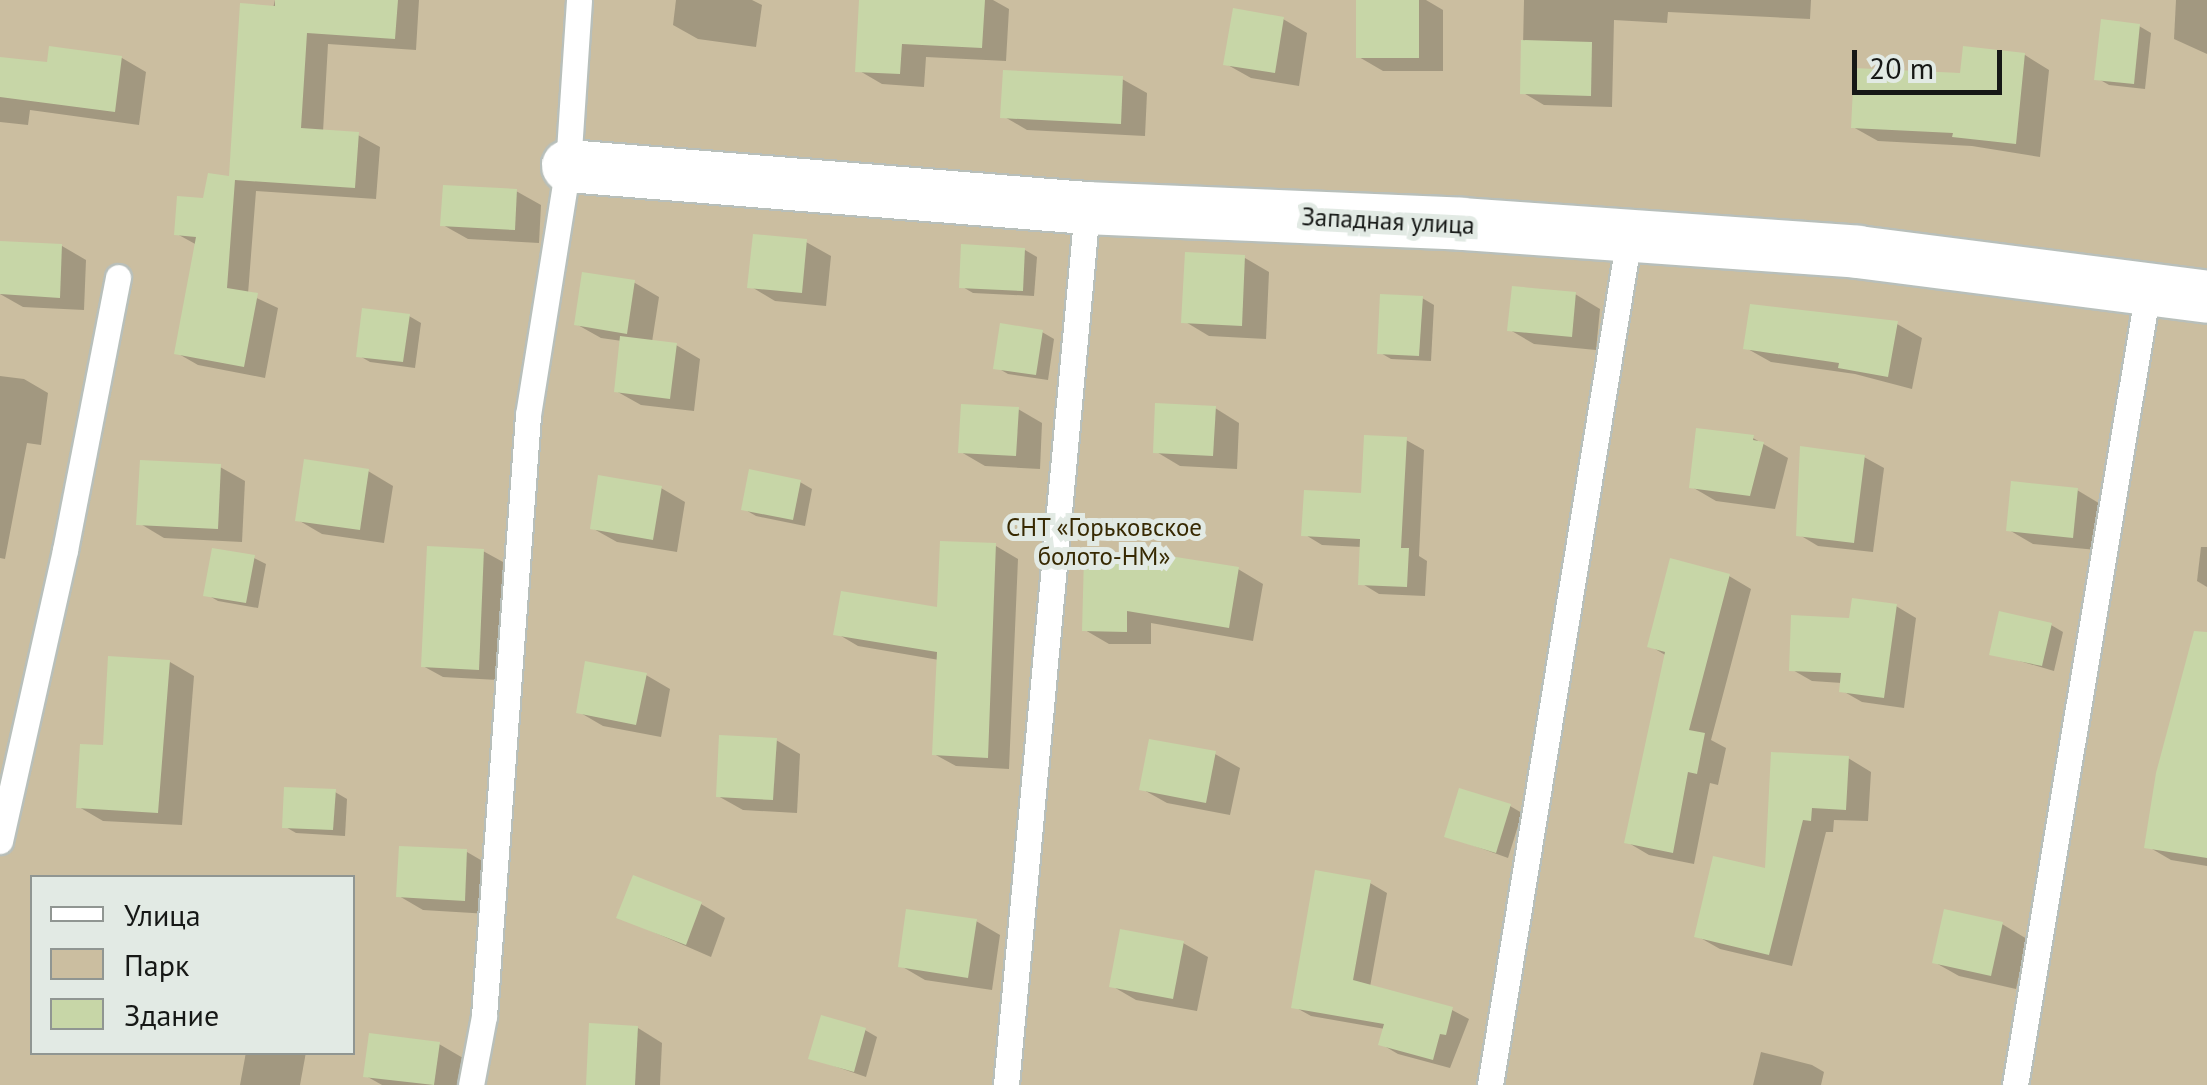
<!DOCTYPE html>
<meta charset="utf-8">
<style>
body{margin:0}
#map{position:relative;width:2207px;height:1085px;overflow:hidden;background:#e2eae4;font-family:"PT Sans",sans-serif}
div>[style]{position:absolute}
.green>*{inset:0;background:#cbbea0}
.shadow>*{inset:0;background:#0003}
.building>*{inset:0;background:#c7d6a7}
.roads{filter:drop-shadow(2px 0 #b8bfba) drop-shadow(-2px 0 #b8bfba) drop-shadow(0 2px #b8bfba) drop-shadow(0 -2px #b8bfba)}
.service>*{height:25px;margin:-12.5px;padding:0 12.5px;transform-origin:12.5px;border-radius:12.5px;background:#fff}
.minor>*{height:52px;margin:-26px;padding:0 26px;transform-origin:26px;border-radius:26px;background:#fff}
span{translate:-50% -50%;white-space:nowrap;text-align:center;line-height:1.15;-webkit-text-stroke:10px #e2eae4;paint-order:stroke}
.street-label{font-size:25px;color:#161816}
.park-label{font-size:25px;color:#372902}
.legend{position:absolute;left:30px;top:875px;width:325px;height:180px;box-sizing:border-box;background:#e2eae4;border:2px solid #909692;margin:0;padding:12px 18px;list-style:none;font-size:30px;color:#161816}
.legend li{display:flex;align-items:center;gap:20px;height:50px}
.legend b{width:50px;border:2px solid #909692}
.scale{position:absolute;left:1852px;top:50px;width:150px;height:45px;box-sizing:border-box;border:5px solid #161816;border-top:0;padding-left:12px;font-size:30px;line-height:35px;white-space:nowrap;color:#161816;-webkit-text-stroke:8px #e2eae4;paint-order:stroke}
</style>
<div id="map">
<div class="green">
<i style="clip-path:polygon(evenodd,0 0,2207px 0,2207px 1085px,0 1085px,0 0,32px 878px,352px 878px,352px 1052px,32px 1052px,32px 878px)"></i>
</div>
<div class="shadow">
<i style="clip-path:polygon(275px 0,419px 0,416px 50px,328px 44px,323px 132px,358px 135px,380px 147px,376px 199px,256px 191px,248px 294px,278px 308px,265px 378px,198px 365px,177px 353px,197px 245px,177px 234px,231px 179px)"></i>
<i style="clip-path:polygon(676px 0,752px 0,762px 5px,756px 47px,698px 39px,673px 25px)"></i>
<i style="clip-path:polygon(861px 0,993px 0,1009px 9px,1006px 61px,926px 57px,924px 87px,882px 84px,858px 70px)"></i>
<i style="clip-path:polygon(1359px 0,1426px 0,1443px 10px,1443px 71px,1383px 71px,1359px 57px)"></i>
<i style="clip-path:polygon(1524px 0,1811px 0,1810px 19px,1668px 12px,1667px 23px,1614px 20px,1612px 107px,1544px 105px,1522px 92px)"></i>
<i style="clip-path:polygon(2176px 0,2207px 0,2207px 54px,2174px 39px)"></i>
<i style="clip-path:polygon(1283px 19px,1307px 33px,1299px 86px,1251px 78px,1226px 64px)"></i>
<i style="clip-path:polygon(2139px 26px,2151px 33px,2145px 89px,2109px 85px,2097px 78px)"></i>
<i style="clip-path:polygon(2025px 55px,2049px 70px,2040px 157px,1972px 146px,1878px 141px,1853px 127px,1962px 76px)"></i>
<i style="clip-path:polygon(122px 58px,146px 72px,139px 125px,30px 110px,28px 125px,0 122px,0 60px,49px 65px)"></i>
<i style="clip-path:polygon(1122px 79px,1147px 93px,1145px 136px,1027px 130px,1003px 116px)"></i>
<i style="clip-path:polygon(516px 191px,541px 205px,539px 243px,468px 239px,443px 225px)"></i>
<i style="clip-path:polygon(806px 242px,831px 256px,826px 306px,775px 301px,750px 286px)"></i>
<i style="clip-path:polygon(62px 246px,86px 260px,84px 310px,23px 307px,0 294px,0 266px)"></i>
<i style="clip-path:polygon(1025px 250px,1037px 257px,1034px 296px,973px 293px,961px 286px)"></i>
<i style="clip-path:polygon(1245px 258px,1269px 272px,1266px 339px,1209px 336px,1184px 321px)"></i>
<i style="clip-path:polygon(584px 275px,635px 283px,659px 297px,652px 342px,676px 345px,700px 359px,694px 411px,641px 405px,616px 391px,622px 341px,601px 338px,576px 324px)"></i>
<i style="clip-path:polygon(1575px 294px,1600px 309px,1596px 350px,1534px 344px,1510px 330px)"></i>
<i style="clip-path:polygon(1422px 298px,1434px 305px,1431px 361px,1391px 359px,1379px 352px)"></i>
<i style="clip-path:polygon(409px 316px,421px 323px,415px 368px,370px 362px,358px 355px)"></i>
<i style="clip-path:polygon(1897px 324px,1922px 338px,1912px 389px,1855px 374px,1771px 362px,1746px 348px)"></i>
<i style="clip-path:polygon(1042px 332px,1054px 339px,1048px 380px,1008px 374px,996px 367px)"></i>
<i style="clip-path:polygon(0 376px,24px 379px,48px 393px,41px 445px,27px 443px,5px 559px,0 558px)"></i>
<i style="clip-path:polygon(1215px 408px,1239px 423px,1237px 469px,1180px 466px,1155px 451px)"></i>
<i style="clip-path:polygon(1018px 409px,1042px 423px,1040px 469px,985px 466px,961px 452px)"></i>
<i style="clip-path:polygon(1753px 438px,1788px 458px,1775px 509px,1716px 501px,1692px 487px)"></i>
<i style="clip-path:polygon(1406px 440px,1424px 450px,1419px 556px,1427px 561px,1425px 596px,1379px 594px,1361px 583px,1362px 547px,1322px 545px,1304px 534px,1364px 495px)"></i>
<i style="clip-path:polygon(1864px 457px,1884px 468px,1873px 552px,1818px 546px,1798px 534px)"></i>
<i style="clip-path:polygon(220px 467px,245px 481px,242px 542px,164px 538px,139px 523px)"></i>
<i style="clip-path:polygon(368px 471px,393px 486px,384px 543px,322px 534px,298px 520px)"></i>
<i style="clip-path:polygon(800px 482px,812px 489px,805px 526px,756px 516px,744px 509px)"></i>
<i style="clip-path:polygon(661px 488px,685px 502px,677px 552px,617px 542px,592px 528px)"></i>
<i style="clip-path:polygon(2077px 490px,2102px 505px,2097px 550px,2033px 544px,2009px 530px)"></i>
<i style="clip-path:polygon(996px 546px,1018px 559px,1009px 769px,956px 766px,934px 754px,939px 660px,858px 646px,836px 633px,939px 610px)"></i>
<i style="clip-path:polygon(2201px 547px,2207px 547px,2207px 587px,2197px 581px)"></i>
<i style="clip-path:polygon(483px 551px,503px 562px,498px 680px,443px 677px,423px 666px)"></i>
<i style="clip-path:polygon(254px 558px,266px 564px,258px 608px,218px 601px,206px 594px)"></i>
<i style="clip-path:polygon(1086px 559px,1238px 569px,1263px 584px,1253px 641px,1151px 623px,1151px 644px,1109px 644px,1085px 630px)"></i>
<i style="clip-path:polygon(1729px 576px,1751px 589px,1711px 740px,1726px 748px,1718px 785px,1710px 783px,1694px 864px,1649px 855px,1627px 842px,1667px 656px,1650px 646px)"></i>
<i style="clip-path:polygon(1896px 606px,1916px 618px,1904px 708px,1862px 702px,1841px 690px,1842px 683px,1812px 681px,1791px 669px,1851px 621px)"></i>
<i style="clip-path:polygon(2051px 625px,2063px 632px,2054px 671px,1992px 653px)"></i>
<i style="clip-path:polygon(170px 662px,194px 676px,182px 825px,103px 821px,79px 807px,106px 748px)"></i>
<i style="clip-path:polygon(2207px 674px,2207px 866px,2171px 860px,2147px 846px)"></i>
<i style="clip-path:polygon(646px 675px,670px 689px,661px 737px,603px 726px,579px 712px)"></i>
<i style="clip-path:polygon(776px 740px,800px 754px,797px 813px,743px 810px,718px 796px)"></i>
<i style="clip-path:polygon(1215px 754px,1240px 768px,1230px 815px,1167px 803px,1142px 789px)"></i>
<i style="clip-path:polygon(1773px 755px,1848px 758px,1871px 772px,1868px 821px,1834px 820px,1833px 832px,1826px 832px,1792px 966px,1720px 949px,1697px 936px,1767px 872px)"></i>
<i style="clip-path:polygon(335px 792px,347px 799px,345px 836px,296px 833px,284px 826px)"></i>
<i style="clip-path:polygon(1510px 806px,1522px 813px,1508px 858px,1447px 836px)"></i>
<i style="clip-path:polygon(467px 852px,491px 866px,489px 914px,423px 910px,399px 896px)"></i>
<i style="clip-path:polygon(1370px 883px,1387px 893px,1370px 987px,1452px 1010px,1469px 1019px,1450px 1068px,1398px 1054px,1381px 1044px,1385px 1029px,1311px 1016px,1293px 1006px)"></i>
<i style="clip-path:polygon(701px 904px,725px 918px,711px 957px,619px 917px)"></i>
<i style="clip-path:polygon(976px 921px,1000px 935px,992px 990px,925px 980px,901px 966px)"></i>
<i style="clip-path:polygon(2002px 924px,2027px 939px,2016px 989px,1959px 976px,1934px 962px)"></i>
<i style="clip-path:polygon(1183px 943px,1208px 957px,1197px 1011px,1136px 1000px,1112px 986px)"></i>
<i style="clip-path:polygon(638px 1028px,662px 1043px,660px 1085px,588px 1085px)"></i>
<i style="clip-path:polygon(865px 1030px,877px 1037px,866px 1077px,811px 1058px)"></i>
<i style="clip-path:polygon(439px 1044px,463px 1058px,460px 1085px,382px 1085px,366px 1076px)"></i>
<i style="clip-path:polygon(246px 1052px,306px 1052px,300px 1085px,240px 1085px)"></i>
<i style="clip-path:polygon(1761px 1052px,1812px 1065px,1824px 1072px,1821px 1085px,1753px 1085px)"></i>
</div>
<div class="building">
<i style="clip-path:polygon(275px 0,398px 0,395px 39px,307px 33px,301px 128px,359px 132px,355px 188px,235px 180px,227px 288px,258px 293px,244px 367px,174px 354px,196px 237px,174px 235px,177px 196px,203px 198px,208px 173px,229px 176px,240px 3px,275px 6px)"></i>
<i style="clip-path:polygon(859px 0,985px 0,982px 48px,902px 44px,900px 74px,855px 72px)"></i>
<i style="clip-path:polygon(1356px 0,1419px 0,1419px 58px,1356px 58px)"></i>
<i style="clip-path:polygon(1233px 8px,1284px 17px,1275px 73px,1223px 65px)"></i>
<i style="clip-path:polygon(2101px 19px,2140px 24px,2134px 84px,2094px 80px)"></i>
<i style="clip-path:polygon(1521px 40px,1592px 42px,1591px 96px,1520px 94px)"></i>
<i style="clip-path:polygon(49px 46px,122px 56px,115px 112px,0 97px,0 57px,47px 62px)"></i>
<i style="clip-path:polygon(1963px 46px,2025px 53px,2016px 144px,1952px 137px,1953px 133px,1851px 128px,1854px 68px,1960px 73px)"></i>
<i style="clip-path:polygon(1003px 70px,1123px 76px,1121px 124px,1000px 118px)"></i>
<i style="clip-path:polygon(443px 185px,517px 189px,515px 230px,440px 226px)"></i>
<i style="clip-path:polygon(753px 234px,807px 239px,802px 293px,747px 288px)"></i>
<i style="clip-path:polygon(0 241px,62px 244px,60px 298px,0 294px)"></i>
<i style="clip-path:polygon(961px 244px,1025px 248px,1023px 291px,959px 288px)"></i>
<i style="clip-path:polygon(1185px 252px,1245px 255px,1242px 326px,1181px 323px)"></i>
<i style="clip-path:polygon(582px 272px,635px 280px,627px 334px,574px 325px)"></i>
<i style="clip-path:polygon(1512px 286px,1576px 292px,1572px 337px,1507px 331px)"></i>
<i style="clip-path:polygon(1380px 294px,1423px 296px,1419px 356px,1377px 354px)"></i>
<i style="clip-path:polygon(1750px 304px,1898px 321px,1888px 377px,1838px 368px,1839px 363px,1743px 349px)"></i>
<i style="clip-path:polygon(362px 308px,410px 314px,403px 362px,356px 357px)"></i>
<i style="clip-path:polygon(1000px 323px,1043px 330px,1036px 375px,993px 369px)"></i>
<i style="clip-path:polygon(620px 336px,677px 343px,670px 399px,614px 392px)"></i>
<i style="clip-path:polygon(1155px 403px,1216px 406px,1213px 456px,1153px 453px)"></i>
<i style="clip-path:polygon(961px 404px,1019px 407px,1016px 456px,958px 453px)"></i>
<i style="clip-path:polygon(1696px 428px,1754px 435px,1753px 440px,1764px 442px,1750px 496px,1689px 488px)"></i>
<i style="clip-path:polygon(1364px 435px,1407px 437px,1401px 548px,1409px 548px,1407px 587px,1358px 585px,1360px 539px,1301px 536px,1304px 490px,1361px 493px)"></i>
<i style="clip-path:polygon(1800px 446px,1865px 455px,1854px 543px,1796px 536px)"></i>
<i style="clip-path:polygon(304px 459px,369px 469px,360px 530px,295px 521px)"></i>
<i style="clip-path:polygon(140px 460px,221px 464px,218px 529px,136px 525px)"></i>
<i style="clip-path:polygon(749px 469px,801px 480px,793px 520px,741px 510px)"></i>
<i style="clip-path:polygon(598px 475px,662px 486px,653px 540px,590px 529px)"></i>
<i style="clip-path:polygon(2011px 481px,2078px 488px,2073px 538px,2006px 531px)"></i>
<i style="clip-path:polygon(940px 541px,996px 543px,988px 758px,932px 755px,937px 652px,833px 635px,841px 591px,937px 607px)"></i>
<i style="clip-path:polygon(427px 546px,484px 549px,479px 670px,421px 667px)"></i>
<i style="clip-path:polygon(212px 548px,255px 555px,246px 603px,203px 596px)"></i>
<i style="clip-path:polygon(1084px 556px,1176px 557px,1239px 567px,1229px 628px,1127px 611px,1127px 632px,1082px 631px)"></i>
<i style="clip-path:polygon(1670px 558px,1730px 574px,1689px 730px,1705px 733px,1697px 774px,1688px 772px,1673px 853px,1624px 843px,1665px 652px,1647px 647px)"></i>
<i style="clip-path:polygon(1852px 598px,1897px 604px,1884px 698px,1839px 692px,1841px 673px,1789px 671px,1791px 615px,1849px 618px)"></i>
<i style="clip-path:polygon(1999px 611px,2052px 623px,2042px 666px,1989px 655px)"></i>
<i style="clip-path:polygon(2194px 631px,2207px 632px,2207px 858px,2144px 848px,2156px 773px)"></i>
<i style="clip-path:polygon(108px 656px,170px 660px,158px 813px,76px 808px,80px 744px,103px 745px)"></i>
<i style="clip-path:polygon(585px 661px,647px 673px,636px 725px,576px 713px)"></i>
<i style="clip-path:polygon(719px 735px,777px 738px,773px 800px,716px 797px)"></i>
<i style="clip-path:polygon(1149px 739px,1216px 751px,1206px 803px,1139px 790px)"></i>
<i style="clip-path:polygon(1771px 752px,1849px 756px,1846px 810px,1812px 808px,1811px 821px,1803px 820px,1769px 955px,1694px 937px,1713px 856px,1765px 868px)"></i>
<i style="clip-path:polygon(284px 787px,336px 789px,333px 830px,282px 828px)"></i>
<i style="clip-path:polygon(1459px 788px,1511px 804px,1496px 853px,1444px 837px)"></i>
<i style="clip-path:polygon(399px 846px,467px 849px,465px 901px,396px 897px)"></i>
<i style="clip-path:polygon(1315px 870px,1371px 880px,1353px 980px,1453px 1007px,1446px 1035px,1440px 1034px,1433px 1060px,1378px 1045px,1384px 1024px,1291px 1008px)"></i>
<i style="clip-path:polygon(633px 875px,702px 902px,686px 945px,616px 918px)"></i>
<i style="clip-path:polygon(906px 909px,977px 919px,968px 978px,898px 967px)"></i>
<i style="clip-path:polygon(1944px 909px,2003px 922px,1991px 976px,1932px 963px)"></i>
<i style="clip-path:polygon(1120px 929px,1184px 941px,1173px 999px,1109px 987px)"></i>
<i style="clip-path:polygon(821px 1015px,866px 1028px,854px 1072px,808px 1059px)"></i>
<i style="clip-path:polygon(589px 1023px,638px 1026px,635px 1085px,586px 1085px)"></i>
<i style="clip-path:polygon(369px 1033px,440px 1042px,434px 1085px,363px 1077px)"></i>
</div>
<div class="roads">
<div class="service">
<i style="left:0;top:841px;width:298px;rotate:-77.4deg"></i>
<i style="left:65px;top:550px;width:278px;rotate:-79deg"></i>
<i style="left:471px;top:1085px;width:70px;rotate:-79.3deg"></i>
<i style="left:484px;top:1016px;width:603px;rotate:-85.81deg"></i>
<i style="left:528px;top:415px;width:252px;rotate:-80.9deg"></i>
<i style="left:568px;top:166px;width:166px;rotate:-86.2deg"></i>
<i style="left:1006px;top:1085px;width:881px;rotate:-84.72deg"></i>
<i style="left:1490px;top:1085px;width:859px;rotate:-80.69deg"></i>
<i style="left:2015px;top:1085px;width:807px;rotate:-80.51deg"></i>
</div>
<div class="minor">
<i style="left:568px;top:166px;width:521px;rotate:4.63deg"></i>
<i style="left:1087px;top:208px;width:375px;rotate:2.4deg"></i>
<i style="left:1462px;top:224px;width:397px;rotate:4deg"></i>
<i style="left:1858px;top:252px;width:352px;rotate:7.3deg"></i>
</div>
</div>
<div class="street-label">
<span style="left:1388px;top:221px;rotate:3deg">Западная улица</span>
</div>
<div class="park-label">
<span style="left:1104px;top:542px">СНТ «Горьковское<br>болото-НМ»</span>
</div>
<ul class="legend">
<li><b style="height:12px;background:#fff"></b>Улица</li>
<li><b style="height:28px;background:#cbbea0"></b>Парк</li>
<li><b style="height:28px;background:#c7d6a7"></b>Здание</li>
</ul>
<div class="scale">20 m</div>
</div>
